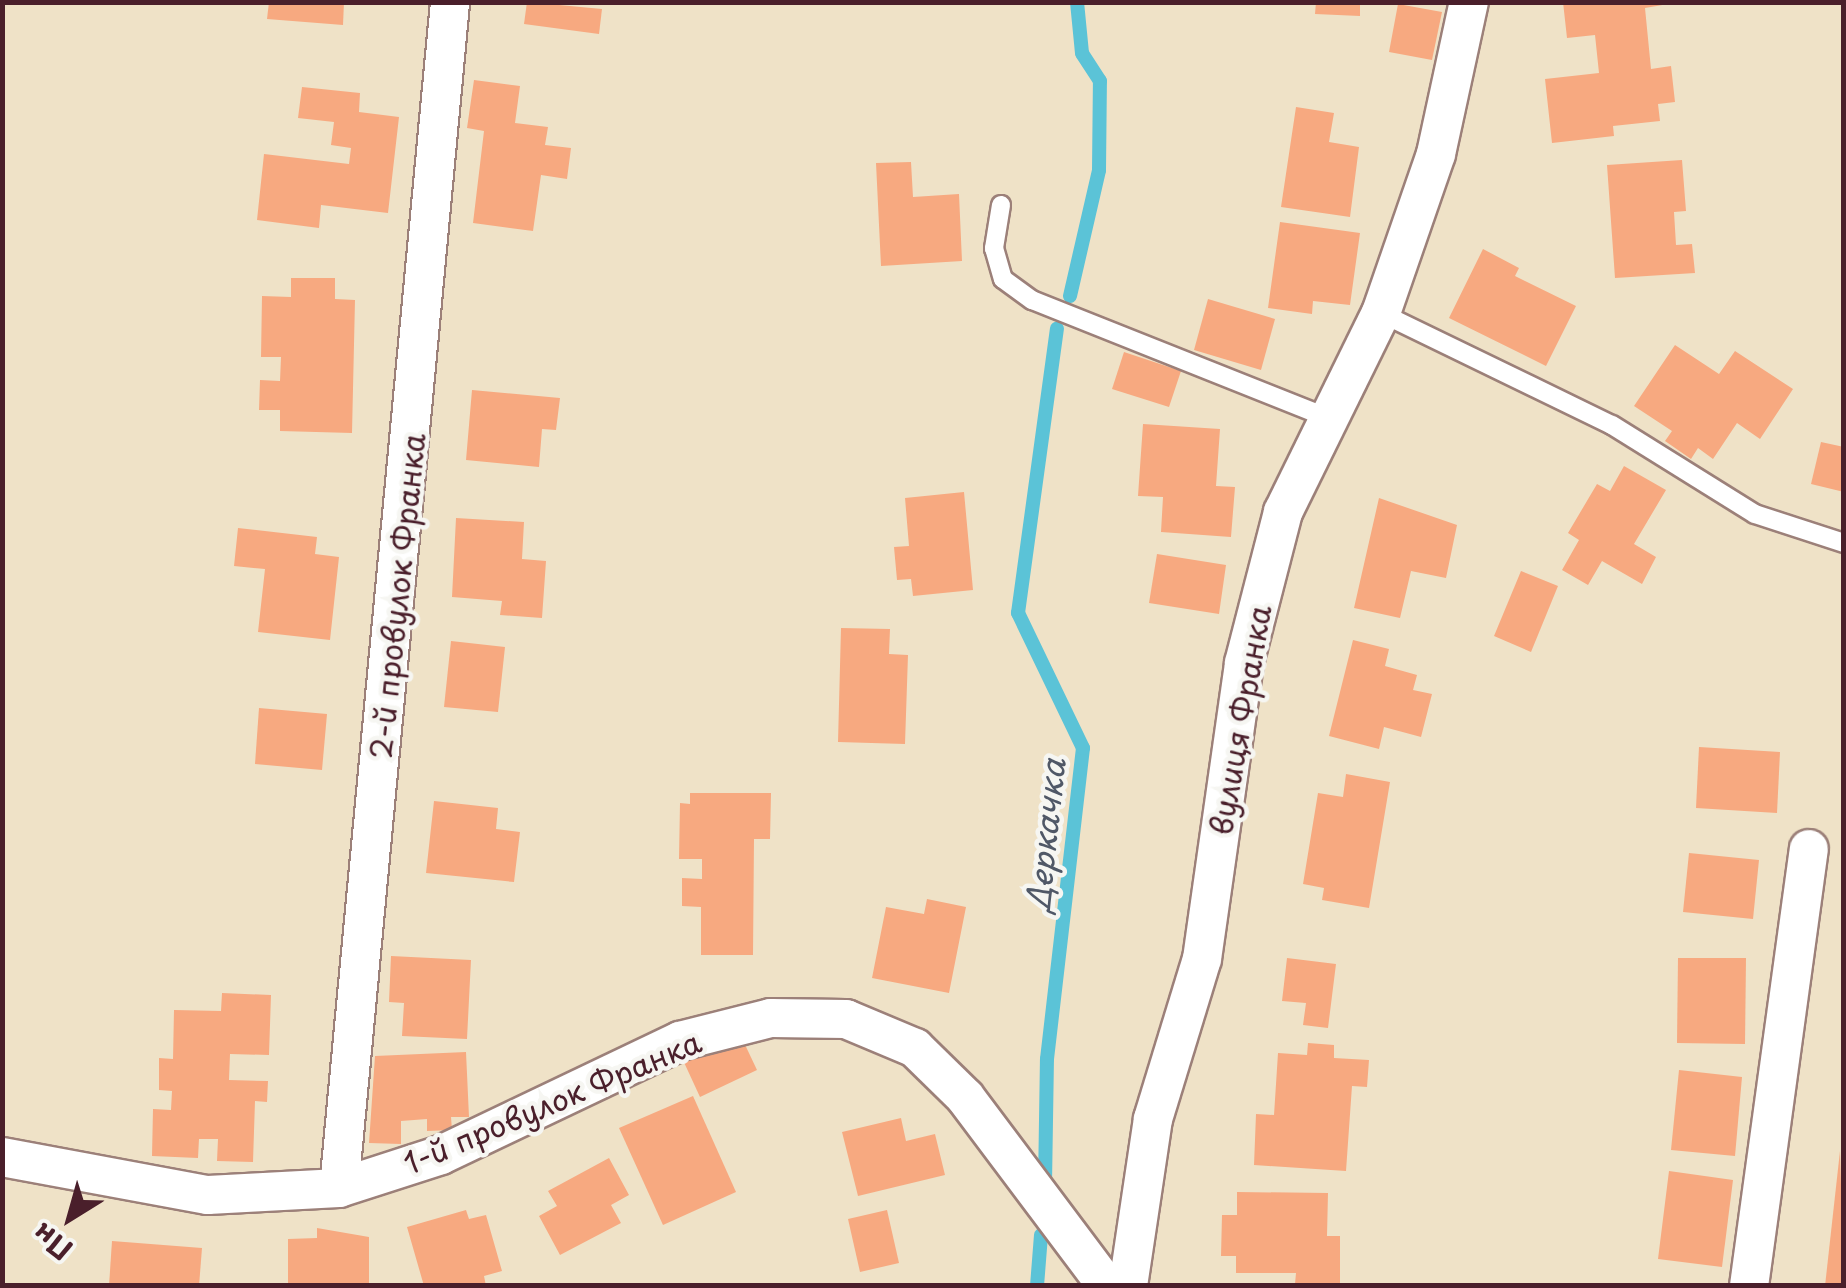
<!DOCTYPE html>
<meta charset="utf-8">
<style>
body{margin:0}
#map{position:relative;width:1846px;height:1288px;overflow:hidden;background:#efe2c7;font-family:"Playpen Sans",sans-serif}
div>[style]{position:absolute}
.stream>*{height:14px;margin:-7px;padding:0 7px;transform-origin:7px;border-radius:7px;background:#5bc3d7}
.building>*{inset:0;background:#f7a980}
.roads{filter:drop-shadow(2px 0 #9c8079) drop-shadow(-2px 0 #9c8079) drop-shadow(0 2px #9c8079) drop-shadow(0 -2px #9c8079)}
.service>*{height:18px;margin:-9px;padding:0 9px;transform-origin:9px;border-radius:9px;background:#fff}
.minor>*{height:38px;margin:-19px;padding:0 19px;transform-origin:19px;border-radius:19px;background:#fff}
span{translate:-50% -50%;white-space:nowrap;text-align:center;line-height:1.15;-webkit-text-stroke:9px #f6f6f2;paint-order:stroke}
.street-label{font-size:30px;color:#4a1f2b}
.water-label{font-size:32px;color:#505867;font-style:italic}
.frame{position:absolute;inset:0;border:5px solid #4a1f2b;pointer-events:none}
.north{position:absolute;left:20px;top:1168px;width:100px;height:100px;-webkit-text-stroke:8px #f6f6f2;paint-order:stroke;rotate:217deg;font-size:28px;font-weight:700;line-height:40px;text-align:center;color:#4a1f2b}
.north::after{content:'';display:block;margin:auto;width:35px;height:45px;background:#4a1f2b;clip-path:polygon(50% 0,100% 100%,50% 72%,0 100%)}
</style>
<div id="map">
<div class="stream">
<i style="left:1070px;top:296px;width:129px;rotate:-77deg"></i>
<i style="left:1099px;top:170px;width:89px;rotate:-89.4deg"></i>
<i style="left:1100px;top:81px;width:33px;rotate:-123deg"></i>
<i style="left:1082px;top:53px;width:51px;rotate:-95.6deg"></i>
<i style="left:1045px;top:1184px;width:125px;rotate:-89.1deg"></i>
<i style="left:1047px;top:1059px;width:313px;rotate:-83.4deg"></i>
<i style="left:1083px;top:748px;width:150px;rotate:-115.7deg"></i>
<i style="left:1018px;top:613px;width:287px;rotate:-82.2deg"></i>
<i style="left:1037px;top:1286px;width:51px;rotate:-85.5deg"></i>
</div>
<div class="building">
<i style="clip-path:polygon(269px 2px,344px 2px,343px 25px,267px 19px)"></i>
<i style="clip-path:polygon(527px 2px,602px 9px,599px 34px,524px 24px)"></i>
<i style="clip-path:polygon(1316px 2px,1360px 2px,1360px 16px,1315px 14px)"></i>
<i style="clip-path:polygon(1563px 2px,1680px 2px,1645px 8px,1651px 69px,1671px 66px,1675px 102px,1658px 104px,1660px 121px,1613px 126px,1614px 136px,1552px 143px,1545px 79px,1599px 73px,1595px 35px,1567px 38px)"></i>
<i style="clip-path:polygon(1398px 4px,1442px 12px,1432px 60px,1389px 52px)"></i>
<i style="clip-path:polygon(474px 80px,520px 86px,515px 123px,548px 127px,545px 145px,571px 148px,567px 179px,541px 175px,533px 231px,473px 223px,484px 131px,467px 128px)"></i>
<i style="clip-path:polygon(302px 87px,360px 93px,359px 112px,399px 117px,388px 213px,321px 205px,319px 228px,257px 220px,264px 154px,349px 164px,351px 148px,331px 145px,334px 122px,298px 118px)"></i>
<i style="clip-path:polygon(1296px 107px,1334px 113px,1329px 142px,1359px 147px,1350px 217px,1281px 207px)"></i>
<i style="clip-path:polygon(1682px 160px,1686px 211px,1674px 212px,1676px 245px,1692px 244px,1695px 273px,1615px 278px,1607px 165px)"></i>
<i style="clip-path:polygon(911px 162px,913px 197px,959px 194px,962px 261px,881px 266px,876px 163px)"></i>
<i style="clip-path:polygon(1280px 222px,1360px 233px,1350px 305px,1313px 301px,1312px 314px,1268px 308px)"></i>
<i style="clip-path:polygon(1483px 249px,1519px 268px,1515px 276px,1576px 306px,1546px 366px,1449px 318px)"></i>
<i style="clip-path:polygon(291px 278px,335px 278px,335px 299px,355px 300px,352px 433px,280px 431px,280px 410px,259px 410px,260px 380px,280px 381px,281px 357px,261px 357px,262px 296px,291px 297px)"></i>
<i style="clip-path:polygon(1208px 299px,1275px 319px,1261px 370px,1194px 350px)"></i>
<i style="clip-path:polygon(1675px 345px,1719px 374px,1735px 351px,1793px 389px,1760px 439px,1737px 423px,1713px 459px,1698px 448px,1691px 459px,1665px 441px,1672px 431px,1634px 406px)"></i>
<i style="clip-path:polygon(1124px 352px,1181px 371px,1169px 407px,1112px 389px)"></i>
<i style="clip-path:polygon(472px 390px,560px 398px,556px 430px,542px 429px,539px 467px,466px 460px)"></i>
<i style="clip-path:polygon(1143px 424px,1220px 429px,1216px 486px,1235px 487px,1231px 537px,1161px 532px,1163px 497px,1138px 496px)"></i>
<i style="clip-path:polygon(1821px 442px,1844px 447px,1844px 492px,1811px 484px)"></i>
<i style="clip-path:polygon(1624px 466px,1666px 490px,1634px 544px,1656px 557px,1642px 584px,1602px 561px,1588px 585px,1562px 570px,1579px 540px,1568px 533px,1597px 484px,1610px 491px)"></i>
<i style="clip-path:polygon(964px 492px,973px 590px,913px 596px,911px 579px,897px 580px,894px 547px,909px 546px,905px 498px)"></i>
<i style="clip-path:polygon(1379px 498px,1457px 525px,1446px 578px,1411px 571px,1400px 618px,1354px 608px)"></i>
<i style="clip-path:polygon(456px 518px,524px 522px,522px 559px,546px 561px,542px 618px,500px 615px,502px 601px,452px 597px)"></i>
<i style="clip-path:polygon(238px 528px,317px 537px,315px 554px,339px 557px,330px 640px,258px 632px,265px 569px,234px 566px)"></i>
<i style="clip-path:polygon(1157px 554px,1226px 565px,1219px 614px,1149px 603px)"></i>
<i style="clip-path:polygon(1521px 571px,1558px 586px,1531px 652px,1494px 636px)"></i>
<i style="clip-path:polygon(841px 628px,890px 629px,889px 654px,908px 655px,905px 744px,838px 742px)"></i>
<i style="clip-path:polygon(1353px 640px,1389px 649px,1385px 666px,1417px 675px,1413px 690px,1432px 694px,1421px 737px,1384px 727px,1379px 749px,1329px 736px)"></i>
<i style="clip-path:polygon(451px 641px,505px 647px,498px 712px,444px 707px)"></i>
<i style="clip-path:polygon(259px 708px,327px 714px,322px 770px,255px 764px)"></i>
<i style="clip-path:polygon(1699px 747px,1780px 752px,1777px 813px,1696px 808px)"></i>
<i style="clip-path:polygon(1346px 774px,1390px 782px,1369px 908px,1322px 900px,1324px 888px,1303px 884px,1318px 793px,1343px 797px)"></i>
<i style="clip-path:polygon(690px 793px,771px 793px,770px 839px,754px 839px,753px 955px,701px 955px,701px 907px,682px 906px,682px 878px,702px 879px,702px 859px,679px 859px,680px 803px,690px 804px)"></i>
<i style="clip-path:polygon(434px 801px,498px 808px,496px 829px,520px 832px,514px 882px,426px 873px)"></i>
<i style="clip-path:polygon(1689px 853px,1759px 860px,1753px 919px,1683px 912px)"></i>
<i style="clip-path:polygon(927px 899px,966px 907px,949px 993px,872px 978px,886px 907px,924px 914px)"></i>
<i style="clip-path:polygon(391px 956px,471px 960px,467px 1039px,402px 1036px,404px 1003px,389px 1002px)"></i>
<i style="clip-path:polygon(1287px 958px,1336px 964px,1328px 1028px,1303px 1025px,1306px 1003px,1282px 1001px)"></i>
<i style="clip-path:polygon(1678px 958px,1746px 958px,1745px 1044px,1677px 1043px)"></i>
<i style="clip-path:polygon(222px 993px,271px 995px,269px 1055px,230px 1054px,229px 1080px,268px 1081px,267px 1102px,255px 1101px,253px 1162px,217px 1161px,218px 1139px,199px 1139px,198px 1158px,152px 1156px,153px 1109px,171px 1110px,172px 1091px,159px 1090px,159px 1058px,173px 1059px,174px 1010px,221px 1011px)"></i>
<i style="clip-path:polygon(739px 1032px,757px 1070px,700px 1097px,682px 1058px)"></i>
<i style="clip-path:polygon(1308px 1043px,1334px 1045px,1334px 1058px,1369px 1060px,1367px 1087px,1352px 1086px,1346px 1171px,1254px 1165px,1256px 1114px,1274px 1115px,1278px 1053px,1307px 1055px)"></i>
<i style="clip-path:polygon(466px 1052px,469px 1117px,451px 1117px,452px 1130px,427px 1131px,427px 1119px,401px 1121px,401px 1144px,369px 1143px,375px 1056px)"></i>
<i style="clip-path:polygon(1679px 1070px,1742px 1077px,1735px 1156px,1671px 1150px)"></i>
<i style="clip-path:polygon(693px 1096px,736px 1192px,663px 1225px,619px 1128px)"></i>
<i style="clip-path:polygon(901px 1118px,906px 1141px,935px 1134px,945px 1175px,858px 1196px,842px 1132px)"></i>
<i style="clip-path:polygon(1840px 1151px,1844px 1286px,1825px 1286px)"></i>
<i style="clip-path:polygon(609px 1158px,629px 1195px,611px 1205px,621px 1223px,560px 1255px,539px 1216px,557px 1206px,548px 1191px)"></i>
<i style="clip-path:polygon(1669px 1171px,1733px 1180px,1722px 1267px,1658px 1259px)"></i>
<i style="clip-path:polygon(1237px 1192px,1328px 1193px,1327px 1236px,1340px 1236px,1340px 1284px,1295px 1284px,1296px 1273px,1236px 1273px,1236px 1256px,1221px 1256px,1222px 1215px,1237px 1215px)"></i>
<i style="clip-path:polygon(466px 1210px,469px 1219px,486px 1215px,502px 1271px,484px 1276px,486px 1286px,424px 1286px,407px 1227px)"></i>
<i style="clip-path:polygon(887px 1210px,899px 1263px,860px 1272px,848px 1219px)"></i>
<i style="clip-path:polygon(317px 1228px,369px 1237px,369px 1286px,288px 1286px,288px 1239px,317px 1238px)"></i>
<i style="clip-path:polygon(112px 1241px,202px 1248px,199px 1286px,109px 1286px)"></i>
</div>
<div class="roads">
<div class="service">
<i style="left:1001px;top:205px;width:44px;rotate:99.2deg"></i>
<i style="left:994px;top:248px;width:32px;rotate:74deg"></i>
<i style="left:1003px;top:279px;width:36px;rotate:36deg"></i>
<i style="left:1032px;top:300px;width:320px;rotate:21.7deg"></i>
<i style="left:1381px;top:313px;width:257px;rotate:25.9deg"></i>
<i style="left:1612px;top:425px;width:168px;rotate:31.9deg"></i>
<i style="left:1755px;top:514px;width:94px;rotate:18deg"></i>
</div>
<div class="minor">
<i style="left:2px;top:1157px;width:209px;rotate:10.5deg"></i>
<i style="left:208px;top:1195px;width:131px;rotate:-3.1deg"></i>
<i style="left:339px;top:1188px;width:107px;rotate:-17.9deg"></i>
<i style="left:441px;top:1155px;width:265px;rotate:-25.5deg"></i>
<i style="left:680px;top:1041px;width:94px;rotate:-14.2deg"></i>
<i style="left:771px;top:1018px;width:75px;rotate:0.8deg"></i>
<i style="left:846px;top:1019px;width:75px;rotate:22.8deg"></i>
<i style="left:915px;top:1048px;width:70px;rotate:44.4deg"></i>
<i style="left:965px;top:1097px;width:236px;rotate:53.1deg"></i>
<i style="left:339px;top:1188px;width:1191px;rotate:-84.65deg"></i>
<i style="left:1128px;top:1286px;width:169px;rotate:-81.5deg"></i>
<i style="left:1153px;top:1119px;width:167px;rotate:-73deg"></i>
<i style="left:1202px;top:959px;width:299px;rotate:-81.9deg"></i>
<i style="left:1244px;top:663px;width:156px;rotate:-75.5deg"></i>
<i style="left:1283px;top:512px;width:222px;rotate:-63.8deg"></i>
<i style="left:1381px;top:313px;width:168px;rotate:-70.9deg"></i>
<i style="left:1436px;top:154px;width:156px;rotate:-77.8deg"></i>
<i style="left:1749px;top:1286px;width:441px;rotate:-82.2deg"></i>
</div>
</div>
<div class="street-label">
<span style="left:397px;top:596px;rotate:-84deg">2-й провулок Франка</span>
<span style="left:1240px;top:720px;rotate:-80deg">вулиця Франка</span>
<span style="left:552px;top:1102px;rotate:-23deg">1-й провулок Франка</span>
</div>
<div class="water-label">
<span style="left:1045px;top:835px;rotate:-84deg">Деркачка</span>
</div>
<div class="frame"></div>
<div class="north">Пн</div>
</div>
